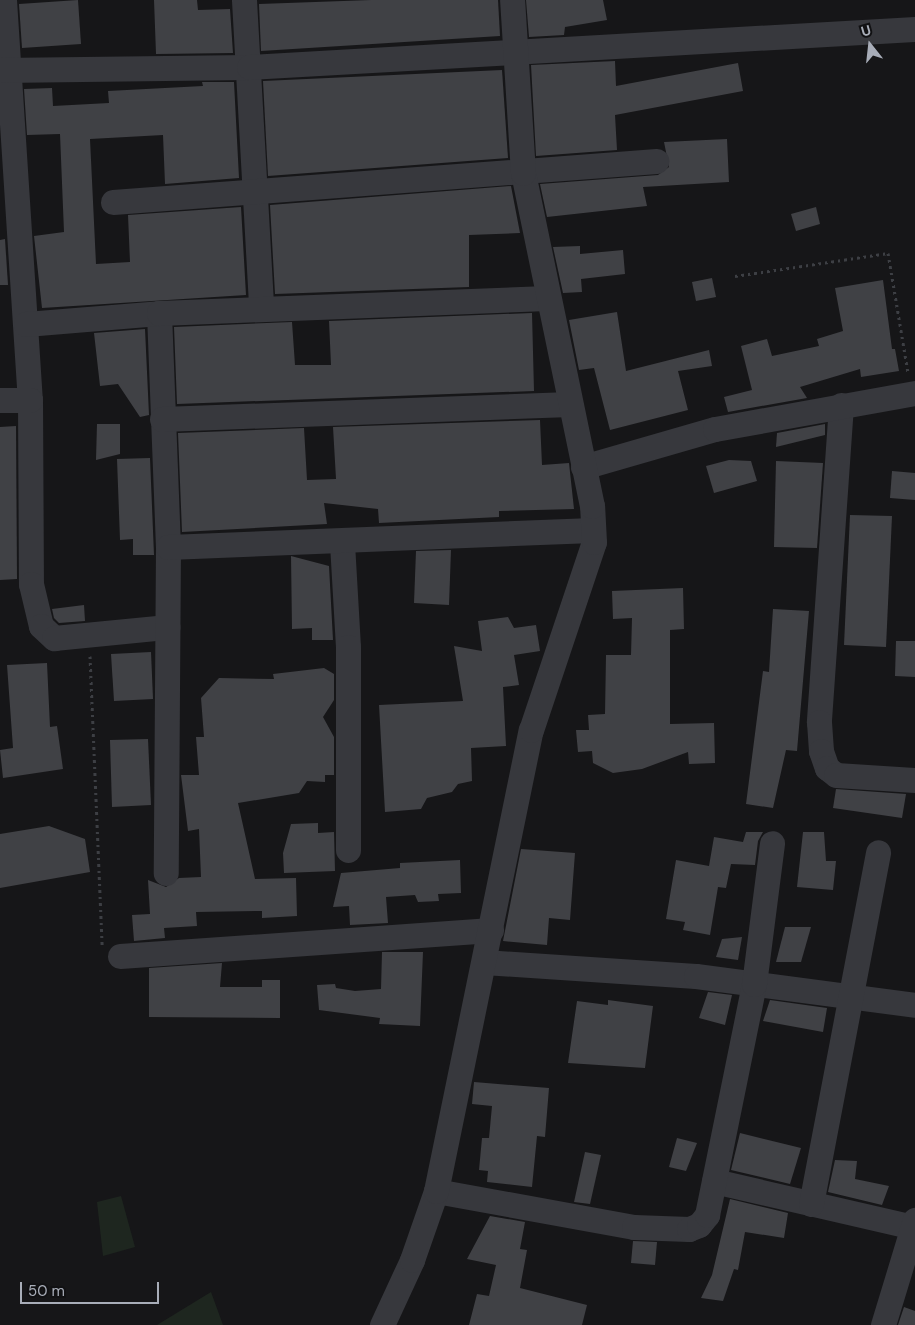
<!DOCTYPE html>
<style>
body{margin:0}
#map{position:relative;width:915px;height:1325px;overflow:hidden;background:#161618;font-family:"DM Sans",sans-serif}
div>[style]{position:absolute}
.green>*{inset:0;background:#1e261f}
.building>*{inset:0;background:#404145}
.path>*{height:3px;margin-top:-1.5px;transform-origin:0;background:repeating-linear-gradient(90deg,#3d3f44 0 2.5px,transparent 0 6.5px)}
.minor>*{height:25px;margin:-12.5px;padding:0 12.5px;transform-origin:12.5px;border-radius:12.5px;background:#37383d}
span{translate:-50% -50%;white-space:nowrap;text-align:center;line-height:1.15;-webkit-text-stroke:4.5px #111113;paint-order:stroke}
.north{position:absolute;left:845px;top:20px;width:50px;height:50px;-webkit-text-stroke:4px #111113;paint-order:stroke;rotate:344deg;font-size:14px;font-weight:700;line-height:20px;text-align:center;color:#a8adb8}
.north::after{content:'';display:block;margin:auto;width:18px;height:22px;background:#a8adb8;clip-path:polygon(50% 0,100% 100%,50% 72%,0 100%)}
.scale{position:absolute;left:20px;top:1282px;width:139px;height:22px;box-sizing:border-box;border:2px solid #a8adb8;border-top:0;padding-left:6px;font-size:15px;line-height:18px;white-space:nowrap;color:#a8adb8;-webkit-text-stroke:4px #111113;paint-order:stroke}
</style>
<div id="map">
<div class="green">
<i style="clip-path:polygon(121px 1196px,135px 1247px,103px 1256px,97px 1202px)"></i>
<i style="clip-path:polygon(211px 1292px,223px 1325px,157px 1325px)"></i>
</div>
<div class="building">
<i style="clip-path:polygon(78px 0,81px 44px,22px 48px,19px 4px)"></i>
<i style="clip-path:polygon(154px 0,197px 0,198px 10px,230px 9px,233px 53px,156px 54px)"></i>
<i style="clip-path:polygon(371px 0,498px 0,500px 36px,261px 51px,259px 4px)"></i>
<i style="clip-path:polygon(526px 0,603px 0,607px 20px,565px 27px,564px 35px,529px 37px)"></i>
<i style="clip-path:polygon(615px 61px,616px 86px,738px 63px,743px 91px,615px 115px,617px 150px,536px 156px,531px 65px)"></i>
<i style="clip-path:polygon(502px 70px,508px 158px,268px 176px,263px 81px)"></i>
<i style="clip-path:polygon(202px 82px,234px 82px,239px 178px,165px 184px,163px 135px,90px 139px,96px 264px,130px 262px,128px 215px,241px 207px,246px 295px,42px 308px,34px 236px,64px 232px,60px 134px,27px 135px,24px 89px,52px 88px,53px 106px,109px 103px,108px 91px,203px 86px)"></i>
<i style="clip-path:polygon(727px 139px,729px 182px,643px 187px,647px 206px,547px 217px,540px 184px,658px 175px,669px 167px,664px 142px)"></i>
<i style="clip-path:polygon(511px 186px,520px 233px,469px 235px,469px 287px,275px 294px,270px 205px)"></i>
<i style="clip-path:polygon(816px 207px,820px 224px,796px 231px,791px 214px)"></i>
<i style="clip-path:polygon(5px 239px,8px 285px,0 285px,0 240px)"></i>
<i style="clip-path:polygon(580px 246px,580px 254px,623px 250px,625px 274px,581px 279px,582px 292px,563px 293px,553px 247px)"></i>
<i style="clip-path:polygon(712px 278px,716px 297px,696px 301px,692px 282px)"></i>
<i style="clip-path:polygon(883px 280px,892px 349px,895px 349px,899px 371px,861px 377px,860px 369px,800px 387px,807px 398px,728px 412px,724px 397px,752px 390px,741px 346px,767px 339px,772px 356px,819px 346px,817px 339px,843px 331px,835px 288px)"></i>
<i style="clip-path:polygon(617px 312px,626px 371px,709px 350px,712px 366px,678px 371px,688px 410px,610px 430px,594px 368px,579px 370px,569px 320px)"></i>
<i style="clip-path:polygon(532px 313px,534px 391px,177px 404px,174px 327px,292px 322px,295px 365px,331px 365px,329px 321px)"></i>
<i style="clip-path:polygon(145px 329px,149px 415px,140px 417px,118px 384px,100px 386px,94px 333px)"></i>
<i style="clip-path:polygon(540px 420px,542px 465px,569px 463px,574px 509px,499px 511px,499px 517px,379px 523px,378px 509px,324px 503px,327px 524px,182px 532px,178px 433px,304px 428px,307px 480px,336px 479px,333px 427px)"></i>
<i style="clip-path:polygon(97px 424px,120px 424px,120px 454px,96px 460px)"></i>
<i style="clip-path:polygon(825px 424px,825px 435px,776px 447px,777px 433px)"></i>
<i style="clip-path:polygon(16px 426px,17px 579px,0 580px,0 427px)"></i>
<i style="clip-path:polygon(150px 458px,154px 555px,133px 555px,133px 539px,120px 540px,117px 459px)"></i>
<i style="clip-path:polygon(729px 460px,751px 461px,757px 481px,714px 493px,706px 466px)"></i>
<i style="clip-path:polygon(776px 461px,823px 463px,817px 548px,774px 547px)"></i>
<i style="clip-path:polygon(892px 471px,915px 473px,915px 500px,890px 498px)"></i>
<i style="clip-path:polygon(850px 515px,892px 516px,886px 647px,844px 645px)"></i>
<i style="clip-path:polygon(451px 550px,449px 605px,414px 603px,416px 551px)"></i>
<i style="clip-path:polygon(291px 556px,329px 566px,333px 640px,312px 640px,312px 628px,292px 629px)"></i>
<i style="clip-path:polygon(683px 588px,684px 629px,670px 630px,670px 724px,714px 723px,715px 763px,689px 764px,688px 752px,642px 769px,613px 773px,593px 763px,592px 751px,578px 752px,576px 730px,589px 730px,588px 715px,605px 714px,606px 655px,631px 655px,632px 618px,613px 619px,612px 591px)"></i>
<i style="clip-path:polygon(84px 605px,85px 621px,59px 623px,54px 618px,52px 609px)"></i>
<i style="clip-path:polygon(773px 609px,809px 611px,797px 751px,786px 750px,773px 808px,746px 804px,763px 671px,769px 672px)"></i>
<i style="clip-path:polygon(508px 617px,514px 628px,536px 625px,540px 651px,514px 655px,519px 685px,503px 687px,506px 746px,471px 748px,472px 781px,458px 784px,452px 792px,427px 798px,421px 809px,385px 812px,379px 705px,463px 701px,454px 646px,482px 651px,478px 621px)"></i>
<i style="clip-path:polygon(896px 641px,915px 641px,915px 677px,895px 676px)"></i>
<i style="clip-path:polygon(151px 652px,153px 699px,114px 701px,111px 654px)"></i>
<i style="clip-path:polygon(47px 663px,50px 727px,57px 726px,63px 769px,3px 778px,0 750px,13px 748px,7px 665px)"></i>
<i style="clip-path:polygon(324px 668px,334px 674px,334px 700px,323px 717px,334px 737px,334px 775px,325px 775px,325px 782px,307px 781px,299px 793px,238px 803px,255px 879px,296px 878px,297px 916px,262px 918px,262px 911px,196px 912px,197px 926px,164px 928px,165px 938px,134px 941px,132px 915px,150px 914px,148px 880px,166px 887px,179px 878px,201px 877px,199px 829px,188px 831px,181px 775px,199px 775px,196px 737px,204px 737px,201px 698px,219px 678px,274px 679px,273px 674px)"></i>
<i style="clip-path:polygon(148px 739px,151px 805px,112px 807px,110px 740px)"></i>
<i style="clip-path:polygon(836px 789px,906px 794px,902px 818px,833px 808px)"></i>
<i style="clip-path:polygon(318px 823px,318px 833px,334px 832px,335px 871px,284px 873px,283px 853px,291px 824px)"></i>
<i style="clip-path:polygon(49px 826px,85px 839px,90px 872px,0 888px,0 834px)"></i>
<i style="clip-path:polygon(746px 832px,763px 832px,758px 841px,755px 865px,731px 864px,726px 888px,718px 887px,710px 935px,683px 930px,685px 922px,666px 919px,676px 860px,709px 866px,714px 837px,743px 842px)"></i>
<i style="clip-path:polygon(803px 832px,824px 832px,826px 861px,836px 861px,833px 890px,797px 887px)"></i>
<i style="clip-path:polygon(521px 849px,575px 853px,570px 920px,549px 918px,547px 945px,503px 941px)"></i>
<i style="clip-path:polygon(460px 860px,461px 893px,438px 894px,439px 901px,418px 902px,415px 895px,386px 897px,388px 923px,350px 925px,349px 906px,333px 907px,341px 873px,400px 868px,400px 863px)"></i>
<i style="clip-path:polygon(785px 927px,811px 927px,801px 962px,776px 962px)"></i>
<i style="clip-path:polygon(742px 937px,738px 960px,716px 957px,722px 939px)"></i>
<i style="clip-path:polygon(382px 952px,423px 952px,420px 1026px,379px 1024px,380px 1018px,319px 1010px,317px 985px,335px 984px,336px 988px,355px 991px,381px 989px)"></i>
<i style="clip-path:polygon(222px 963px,220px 987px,262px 987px,262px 980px,280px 980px,280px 1018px,149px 1017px,149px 968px)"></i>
<i style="clip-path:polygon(708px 992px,732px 995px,725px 1025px,699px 1018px)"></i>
<i style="clip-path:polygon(608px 1000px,653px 1006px,645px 1068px,568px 1063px,577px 1001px,608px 1005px)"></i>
<i style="clip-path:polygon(770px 1000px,827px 1008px,823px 1032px,763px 1021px)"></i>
<i style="clip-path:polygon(474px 1082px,549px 1088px,545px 1137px,537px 1136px,532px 1187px,487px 1182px,488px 1171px,479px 1170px,482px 1138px,489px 1138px,492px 1106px,472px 1104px)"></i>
<i style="clip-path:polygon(740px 1133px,801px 1148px,790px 1184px,731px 1170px)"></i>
<i style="clip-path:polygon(677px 1138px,697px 1143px,686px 1171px,669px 1167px)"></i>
<i style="clip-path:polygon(585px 1152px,601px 1155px,590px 1204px,574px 1202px)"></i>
<i style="clip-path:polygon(835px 1160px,857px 1161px,855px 1179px,889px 1186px,882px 1205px,828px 1192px)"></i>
<i style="clip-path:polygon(730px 1199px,788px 1213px,784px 1238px,745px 1232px,738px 1270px,734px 1269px,723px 1301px,701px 1298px,712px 1275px)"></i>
<i style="clip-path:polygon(490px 1216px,525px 1222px,520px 1249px,527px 1250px,520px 1288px,587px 1305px,582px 1325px,469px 1325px,477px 1294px,489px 1296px,496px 1265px,467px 1259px)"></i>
<i style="clip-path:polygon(633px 1241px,657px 1242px,655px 1265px,631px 1263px)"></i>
<i style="clip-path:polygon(904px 1307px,915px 1311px,915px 1325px,898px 1325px)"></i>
</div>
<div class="path">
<i style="left:735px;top:276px;width:155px;rotate:-8.5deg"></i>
<i style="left:888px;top:253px;width:122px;rotate:80.5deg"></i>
<i style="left:90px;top:656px;width:290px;rotate:87.6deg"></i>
</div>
<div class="minor">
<i style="left:4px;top:0;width:401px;rotate:86.3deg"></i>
<i style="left:30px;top:400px;width:184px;rotate:89.7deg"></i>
<i style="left:31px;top:584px;width:43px;rotate:76.6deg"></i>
<i style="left:41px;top:626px;width:18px;rotate:43deg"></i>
<i style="left:54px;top:638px;width:114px;rotate:-5.6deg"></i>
<i style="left:244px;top:0;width:308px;rotate:86.8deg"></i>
<i style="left:0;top:70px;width:249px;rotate:-0.7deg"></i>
<i style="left:249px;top:67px;width:667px;rotate:-3.27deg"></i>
<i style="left:113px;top:202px;width:545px;rotate:-4.32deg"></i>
<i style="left:159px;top:313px;width:234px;rotate:87.8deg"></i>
<i style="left:168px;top:547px;width:326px;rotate:90.4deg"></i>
<i style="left:26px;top:324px;width:133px;rotate:-4.7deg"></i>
<i style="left:159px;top:313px;width:388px;rotate:-2.2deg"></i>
<i style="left:0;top:400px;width:30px"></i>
<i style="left:841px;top:405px;width:318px;rotate:94deg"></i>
<i style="left:819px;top:722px;width:29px;rotate:86deg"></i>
<i style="left:821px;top:751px;width:18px;rotate:71deg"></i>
<i style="left:827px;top:768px;width:11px;rotate:38deg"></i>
<i style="left:836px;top:775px;width:79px;rotate:3.6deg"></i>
<i style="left:162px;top:419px;width:408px;rotate:-2.1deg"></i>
<i style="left:583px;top:467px;width:137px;rotate:-16.1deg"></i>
<i style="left:715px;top:429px;width:203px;rotate:-10.2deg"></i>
<i style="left:342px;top:543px;width:104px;rotate:86.7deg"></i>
<i style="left:348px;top:647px;width:203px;rotate:90deg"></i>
<i style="left:168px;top:547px;width:425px;rotate:-2.3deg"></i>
<i style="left:120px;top:956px;width:372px;rotate:-4deg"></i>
<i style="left:484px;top:962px;width:212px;rotate:3.8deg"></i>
<i style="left:696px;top:976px;width:221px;rotate:7.5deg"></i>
<i style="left:714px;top:1181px;width:204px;rotate:13deg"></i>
<i style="left:436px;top:1191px;width:201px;rotate:10.3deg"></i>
<i style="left:634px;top:1227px;width:55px;rotate:2.1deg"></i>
<i style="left:689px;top:1229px;width:11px;rotate:-22deg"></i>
<i style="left:699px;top:1225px;width:13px;rotate:-51deg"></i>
<i style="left:707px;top:1215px;width:236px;rotate:-78.5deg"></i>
<i style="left:754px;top:984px;width:142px;rotate:-82.7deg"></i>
<i style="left:811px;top:1204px;width:358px;rotate:-79.2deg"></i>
<i style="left:382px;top:1325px;width:72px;rotate:-65.2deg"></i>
<i style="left:412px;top:1260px;width:73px;rotate:-70.8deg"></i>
<i style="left:436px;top:1191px;width:471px;rotate:-78.4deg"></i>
<i style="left:531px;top:730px;width:198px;rotate:-71.5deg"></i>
<i style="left:594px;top:542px;width:36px;rotate:-93deg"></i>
<i style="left:592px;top:506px;width:340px;rotate:-101.7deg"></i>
<i style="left:523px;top:173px;width:173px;rotate:-93.6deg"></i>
<i style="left:883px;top:1325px;width:110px;rotate:-73.1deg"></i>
</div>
<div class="north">U</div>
<div class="scale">50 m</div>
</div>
